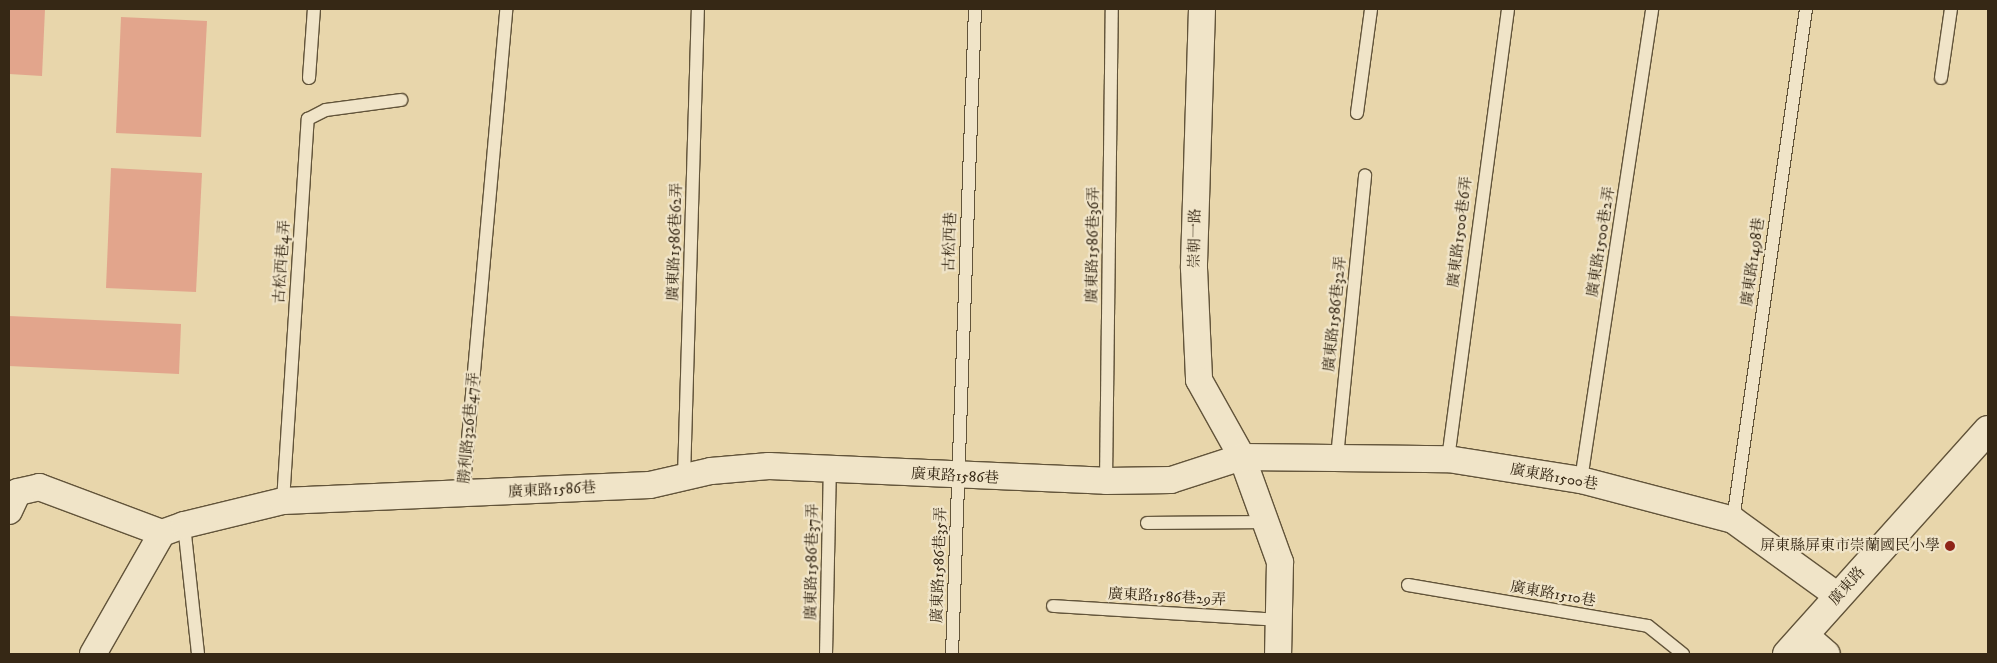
<!DOCTYPE html>
<meta charset="utf-8">
<style>
body{margin:0}
#map{position:relative;width:1997px;height:663px;overflow:hidden;background:#e8d6ab;font-family:"IM FELL DW Pica","Noto Serif TC",serif}
div>[style]{position:absolute}
.building>*{inset:0;background:#e2a58c}
.roads{filter:drop-shadow(1px 0 #62543a) drop-shadow(-1px 0 #62543a) drop-shadow(0 1px #62543a) drop-shadow(0 -1px #62543a)}
.lane>*{height:12px;margin:-6px;padding:0 6px;transform-origin:6px;border-radius:6px;background:#f0e4c8}
.street>*{height:26px;margin:-13px;padding:0 13px;transform-origin:13px;border-radius:13px;background:#f0e4c8}
.secondary>*{height:28px;margin:-14px;padding:0 14px;transform-origin:14px;border-radius:14px;background:#f0e4c8}
.dots>*{width:14px;height:14px;translate:-50% -50%;box-sizing:border-box;border:2px solid #f0e4c8;border-radius:50%}
span{translate:-50% -50%;white-space:nowrap;text-align:center;line-height:1.15;-webkit-text-stroke:4.5px #f0e4c8;paint-order:stroke}
.street-label{font-size:15px;color:#362815}
.poi-label{font-size:15px;color:#362815}
.right{translate:-100% -50%;text-align:right}
.frame{position:absolute;inset:0;border:10px solid #362815;pointer-events:none}
</style>
<div id="map">
<div class="building">
<i style="clip-path:polygon(9px 9px,45px 9px,42px 76px,9px 74px)"></i>
<i style="clip-path:polygon(121px 17px,207px 21px,201px 137px,116px 133px)"></i>
<i style="clip-path:polygon(111px 168px,202px 173px,196px 292px,106px 288px)"></i>
<i style="clip-path:polygon(9px 316px,181px 324px,179px 374px,9px 366px)"></i>
</div>
<div class="roads">
<div class="lane">
<i style="left:309px;top:78px;width:69px;rotate:-85.9deg"></i>
<i style="left:1941px;top:78px;width:70px;rotate:-81.8deg"></i>
<i style="left:1357px;top:113px;width:105px;rotate:-82.3deg"></i>
<i style="left:1337px;top:457px;width:283px;rotate:-84.3deg"></i>
<i style="left:1448px;top:459px;width:454px;rotate:-82.4deg"></i>
<i style="left:684px;top:477px;width:468px;rotate:-88.3deg"></i>
<i style="left:1581px;top:480px;width:476px;rotate:-81.4deg"></i>
<i style="left:1106px;top:481px;width:472px;rotate:-89.3deg"></i>
<i style="left:463px;top:495px;width:488px;rotate:-84.9deg"></i>
<i style="left:283px;top:501px;width:383px;rotate:-86.3deg"></i>
<i style="left:308px;top:119px;width:20px;rotate:-27deg"></i>
<i style="left:326px;top:110px;width:76px;rotate:-7.6deg"></i>
<i style="left:1733px;top:520px;width:516px;rotate:-81.87deg"></i>
<i style="left:1147px;top:523px;width:119px;rotate:-0.5deg"></i>
<i style="left:184px;top:525px;width:130px;rotate:83.8deg"></i>
<i style="left:1408px;top:585px;width:243px;rotate:9.7deg"></i>
<i style="left:1648px;top:626px;width:45px;rotate:38.7deg"></i>
<i style="left:1053px;top:606px;width:226px;rotate:3.5deg"></i>
<i style="left:826px;top:654px;width:185px;rotate:-88.8deg"></i>
<i style="left:952px;top:654px;width:645px;rotate:-87.96deg"></i>
</div>
<div class="street">
<i style="left:1202px;top:9px;width:259px;rotate:91.8deg"></i>
<i style="left:1194px;top:268px;width:112px;rotate:87.4deg"></i>
<i style="left:1199px;top:380px;width:88px;rotate:60.8deg"></i>
<i style="left:1242px;top:457px;width:112px;rotate:70.1deg"></i>
<i style="left:1280px;top:562px;width:92px;rotate:91.2deg"></i>
<i style="left:9px;top:511px;width:21px;rotate:-65deg"></i>
<i style="left:18px;top:492px;width:22px;rotate:-13deg"></i>
<i style="left:39px;top:487px;width:131px;rotate:20.5deg"></i>
<i style="left:1804px;top:634px;width:30px;rotate:41deg"></i>
<i style="left:93px;top:654px;width:139px;rotate:-60.3deg"></i>
<i style="left:162px;top:533px;width:23px;rotate:-20deg"></i>
<i style="left:184px;top:525px;width:102px;rotate:-13.6deg"></i>
<i style="left:283px;top:501px;width:367px;rotate:-2.5deg"></i>
<i style="left:650px;top:485px;width:63px;rotate:-12.9deg"></i>
<i style="left:711px;top:471px;width:58px;rotate:-4.9deg"></i>
<i style="left:769px;top:466px;width:337px;rotate:2.5deg"></i>
<i style="left:1106px;top:481px;width:65px;rotate:-0.9deg"></i>
<i style="left:1171px;top:480px;width:75px;rotate:-17.9deg"></i>
<i style="left:1242px;top:457px;width:206px;rotate:0.6deg"></i>
<i style="left:1448px;top:459px;width:135px;rotate:9deg"></i>
<i style="left:1581px;top:480px;width:157px;rotate:14.7deg"></i>
<i style="left:1733px;top:520px;width:130px;rotate:35.9deg"></i>
</div>
<div class="secondary">
<i style="left:1787px;top:654px;width:301px;rotate:-48.1deg"></i>
</div>
</div>
<div class="dots">
<i style="left:1950px;top:546px;background:#8f2418"></i>
</div>
<div class="street-label">
<span style="left:1460px;top:232px;rotate:-83deg">廣東路1500巷6弄</span>
<span style="left:1195px;top:238px;rotate:-89deg">崇朝一路</span>
<span style="left:675px;top:242px;rotate:-88deg">廣東路1586巷62弄</span>
<span style="left:950px;top:242px;rotate:-88deg">古松西巷</span>
<span style="left:1601px;top:242px;rotate:-81deg">廣東路1500巷2弄</span>
<span style="left:1093px;top:245px;rotate:-89deg">廣東路1586巷36弄</span>
<span style="left:282px;top:262px;rotate:-86deg">古松西巷4弄</span>
<span style="left:1753px;top:262px;rotate:-82deg">廣東路1498巷</span>
<span style="left:1335px;top:314px;rotate:-84deg">廣東路1586巷32弄</span>
<span style="left:469px;top:428px;rotate:-85deg">勝利路326巷47弄</span>
<span style="left:955px;top:476px;rotate:3deg">廣東路1586巷</span>
<span style="left:1554px;top:477px;rotate:10deg">廣東路1500巷</span>
<span style="left:552px;top:490px;rotate:-3deg">廣東路1586巷</span>
<span style="left:812px;top:562px;rotate:-89deg">廣東路1586巷37弄</span>
<span style="left:939px;top:565px;rotate:-88deg">廣東路1586巷35弄</span>
<span style="left:1847px;top:586px;rotate:-48deg">廣東路</span>
<span style="left:1553px;top:594px;rotate:10deg">廣東路1510巷</span>
<span style="left:1167px;top:597px;rotate:3deg">廣東路1586巷29弄</span>
</div>
<div class="poi-label">
<span class="right" style="left:1940px;top:546px">屏東縣屏東市崇蘭國民小學</span>
</div>
<div class="frame"></div>
</div>
